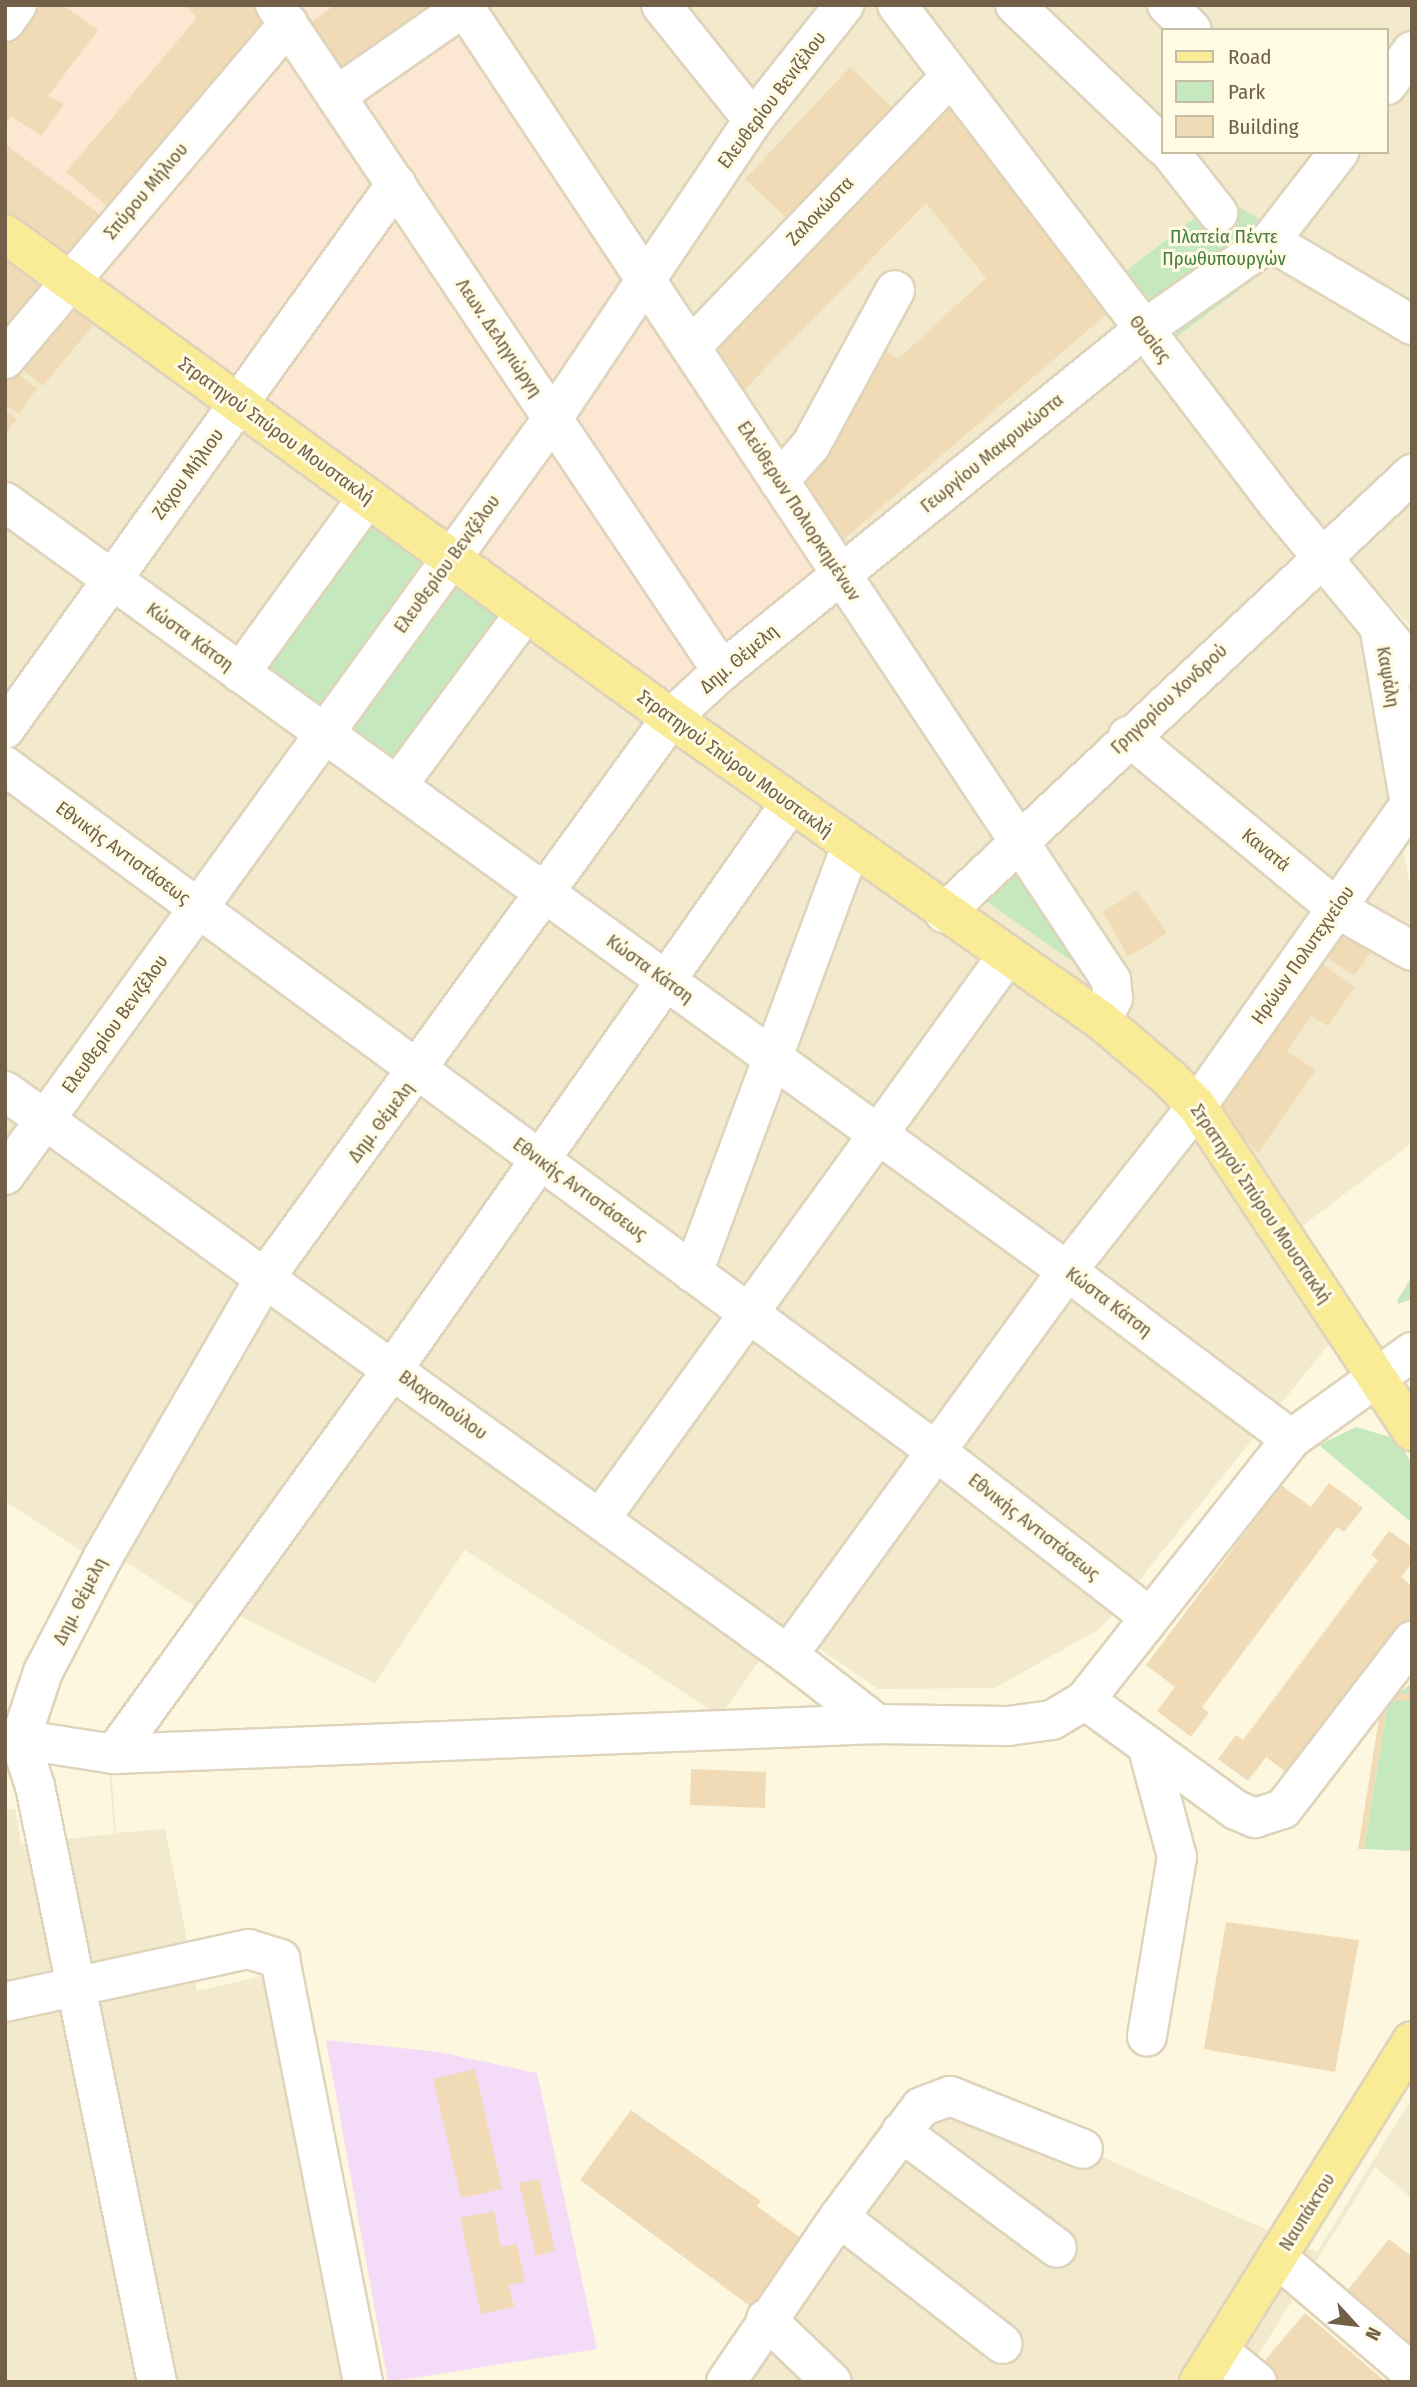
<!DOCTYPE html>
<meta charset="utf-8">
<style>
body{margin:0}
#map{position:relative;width:1417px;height:2387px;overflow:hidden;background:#fcf7de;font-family:"Fira Sans Condensed",sans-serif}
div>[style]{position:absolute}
.residential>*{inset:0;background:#f3eacd}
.commercial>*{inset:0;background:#fce8d2}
.education>*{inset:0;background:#f4dbf7}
.green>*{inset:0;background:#c5e8be}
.building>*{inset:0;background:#f1dbb6}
.roads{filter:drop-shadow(2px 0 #dfd4bb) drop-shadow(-2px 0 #dfd4bb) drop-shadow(0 2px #dfd4bb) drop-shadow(0 -2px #dfd4bb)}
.minor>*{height:38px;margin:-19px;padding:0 19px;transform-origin:19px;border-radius:19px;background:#fff}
.major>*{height:38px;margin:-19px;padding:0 19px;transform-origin:19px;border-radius:19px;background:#faec96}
span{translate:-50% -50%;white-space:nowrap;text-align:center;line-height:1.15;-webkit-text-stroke:6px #fffbe4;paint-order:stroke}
.street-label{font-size:19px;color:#716047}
.park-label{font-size:19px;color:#467c42}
.frame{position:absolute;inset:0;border:7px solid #716047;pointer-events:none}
.legend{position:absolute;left:1161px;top:28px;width:228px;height:126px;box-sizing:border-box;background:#fffbe4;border:2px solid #c6bda5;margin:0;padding:9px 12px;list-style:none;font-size:21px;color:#716047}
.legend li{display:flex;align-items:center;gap:14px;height:35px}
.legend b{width:35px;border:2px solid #c6bda5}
.north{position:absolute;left:1319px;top:2289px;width:70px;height:70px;-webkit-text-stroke:5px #fffbe4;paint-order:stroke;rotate:117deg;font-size:19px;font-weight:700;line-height:28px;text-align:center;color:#716047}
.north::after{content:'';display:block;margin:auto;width:24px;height:32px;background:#716047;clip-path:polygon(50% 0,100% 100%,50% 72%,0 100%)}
</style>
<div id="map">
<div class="residential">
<i style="clip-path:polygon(evenodd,5px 5px,1412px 5px,1412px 628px,1374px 588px,1348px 611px,1364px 636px,1412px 896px,1412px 1143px,1277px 1245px,1333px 1339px,1101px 1628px,995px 1688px,878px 1689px,785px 1625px,720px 1716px,465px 1550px,375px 1683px,211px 1602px,109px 1741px,116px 1833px,165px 1829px,197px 1991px,262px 1976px,350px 2382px,5px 2382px,5px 1809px,15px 1809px,21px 1844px,114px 1834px,107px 1741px,201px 1611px,99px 1544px,91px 1557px,5px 1501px,5px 5px,1163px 30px,1387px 30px,1387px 152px,1163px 152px,1163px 30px)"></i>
<i style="clip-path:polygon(946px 2088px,1317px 2252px,1412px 2098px,1412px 2198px,1375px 2167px,1252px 2365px,1272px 2382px,738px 2382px)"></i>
</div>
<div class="commercial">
<i style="clip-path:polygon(5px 5px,476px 5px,859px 572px,673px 731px,5px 244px)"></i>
</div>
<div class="education">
<i style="clip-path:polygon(326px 2040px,438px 2052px,537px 2073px,597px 2349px,388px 2382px)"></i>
</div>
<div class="green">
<i style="clip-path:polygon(1222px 197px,1261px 220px,1287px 255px,1172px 340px,1122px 274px)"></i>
<i style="clip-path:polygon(371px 512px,428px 553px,315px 712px,257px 671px)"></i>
<i style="clip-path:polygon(455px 574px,506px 611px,393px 770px,342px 733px)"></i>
<i style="clip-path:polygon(1015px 859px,1086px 971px,976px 894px)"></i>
<i style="clip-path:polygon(1412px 1276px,1412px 1299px,1398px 1304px,1397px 1301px)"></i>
<i style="clip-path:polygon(1356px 1427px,1397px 1439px,1412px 1464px,1412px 1523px,1319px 1445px)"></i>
<i style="clip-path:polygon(1412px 1683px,1412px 1851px,1364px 1849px,1388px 1701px)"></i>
</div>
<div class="building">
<i style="clip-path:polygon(29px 5px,63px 5px,98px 30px,48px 96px,64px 104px,41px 136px,11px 116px,5px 125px,5px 36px)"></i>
<i style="clip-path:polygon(185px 5px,262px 5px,273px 21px,112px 210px,66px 172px,197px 18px)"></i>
<i style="clip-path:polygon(335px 5px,443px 5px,339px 81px,303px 28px)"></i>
<i style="clip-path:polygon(850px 67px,896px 111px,791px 222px,745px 179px)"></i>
<i style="clip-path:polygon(946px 92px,1108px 313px,844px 539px,795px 474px,880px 347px,898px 359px,986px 278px,926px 203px,744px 390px,711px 339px)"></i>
<i style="clip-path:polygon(5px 144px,106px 219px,67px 267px,5px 220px)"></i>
<i style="clip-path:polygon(12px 254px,48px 280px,5px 336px,5px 262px)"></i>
<i style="clip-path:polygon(70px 293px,100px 317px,43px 386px,13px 362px)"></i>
<i style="clip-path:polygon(12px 370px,37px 388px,19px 414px,5px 405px,5px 380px)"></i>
<i style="clip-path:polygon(5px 410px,17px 419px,5px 435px)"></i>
<i style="clip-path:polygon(1137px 890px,1167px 933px,1128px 957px,1103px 912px)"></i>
<i style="clip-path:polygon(1342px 918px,1377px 944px,1354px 976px,1319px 952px)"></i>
<i style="clip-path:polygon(1314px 958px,1355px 987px,1328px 1026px,1311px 1016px,1287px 1051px,1316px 1070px,1258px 1153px,1211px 1102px)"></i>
<i style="clip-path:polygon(1329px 1483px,1363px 1508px,1344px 1532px,1337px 1527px,1202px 1707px,1209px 1713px,1191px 1737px,1157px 1711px,1175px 1687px,1146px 1665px,1281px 1485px,1311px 1507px)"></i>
<i style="clip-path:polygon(1389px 1531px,1412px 1547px,1412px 1563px,1401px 1577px,1412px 1586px,1412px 1626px,1296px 1780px,1266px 1757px,1248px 1781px,1218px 1759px,1236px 1735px,1243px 1740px,1378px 1560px,1371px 1555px)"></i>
<i style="clip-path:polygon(1412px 1693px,1412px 1701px,1388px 1701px,1364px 1849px,1358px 1849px,1383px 1694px)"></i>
<i style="clip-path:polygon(691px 1769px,766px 1772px,765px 1808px,690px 1805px)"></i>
<i style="clip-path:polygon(1226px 1922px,1359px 1940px,1335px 2072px,1204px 2049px)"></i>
<i style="clip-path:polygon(475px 2069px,502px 2189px,461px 2198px,433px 2079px)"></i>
<i style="clip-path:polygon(631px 2110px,761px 2201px,757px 2206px,802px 2239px,751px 2307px,580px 2180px)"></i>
<i style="clip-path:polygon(539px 2179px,555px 2251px,536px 2256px,519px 2183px)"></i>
<i style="clip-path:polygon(494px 2211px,501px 2247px,517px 2244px,525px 2282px,509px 2285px,514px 2307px,481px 2314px,460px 2218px)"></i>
<i style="clip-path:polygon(1389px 2239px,1412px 2257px,1412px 2344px,1346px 2292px)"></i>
<i style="clip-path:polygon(1305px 2313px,1386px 2382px,1281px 2382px,1261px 2365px)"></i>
</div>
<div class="roads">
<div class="minor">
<i style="left:275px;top:5px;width:802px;rotate:56.13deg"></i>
<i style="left:463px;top:5px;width:1171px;rotate:56.39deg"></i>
<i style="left:1111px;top:980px;width:18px;rotate:84deg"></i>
<i style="left:1113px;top:998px;width:25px;rotate:116deg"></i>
<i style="left:661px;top:5px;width:147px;rotate:51.3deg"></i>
<i style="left:897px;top:5px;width:626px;rotate:52.65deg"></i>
<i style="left:1277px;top:503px;width:212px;rotate:50.4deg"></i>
<i style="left:1015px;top:5px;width:204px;rotate:43.6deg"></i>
<i style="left:1167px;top:5px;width:35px;rotate:45deg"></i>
<i style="left:5px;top:22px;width:21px;rotate:-55deg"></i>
<i style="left:1387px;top:85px;width:42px;rotate:-53.7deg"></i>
<i style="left:336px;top:96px;width:160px;rotate:-34.8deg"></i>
<i style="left:1170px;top:152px;width:78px;rotate:51.8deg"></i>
<i style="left:1270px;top:241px;width:165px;rotate:30.6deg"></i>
<i style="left:691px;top:347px;width:374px;rotate:-46.2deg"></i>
<i style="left:5px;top:359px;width:439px;rotate:-49.8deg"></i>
<i style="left:779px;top:481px;width:48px;rotate:-48.4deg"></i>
<i style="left:811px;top:445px;width:176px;rotate:-61.5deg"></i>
<i style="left:5px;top:502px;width:1311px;rotate:35.91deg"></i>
<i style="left:1067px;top:1271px;width:280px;rotate:36.9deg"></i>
<i style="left:1380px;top:631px;width:188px;rotate:80.2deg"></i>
<i style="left:240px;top:673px;width:216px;rotate:-54deg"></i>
<i style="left:5px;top:729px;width:671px;rotate:-54.34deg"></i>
<i style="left:1128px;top:736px;width:270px;rotate:39.6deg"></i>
<i style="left:1336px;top:908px;width:87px;rotate:29.5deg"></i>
<i style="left:5px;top:766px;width:1157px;rotate:36.35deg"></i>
<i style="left:937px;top:1452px;width:269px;rotate:37.8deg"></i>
<i style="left:397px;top:786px;width:215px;rotate:-53.5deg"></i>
<i style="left:944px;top:913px;width:642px;rotate:-43.17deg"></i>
<i style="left:5px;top:1091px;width:965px;rotate:35.77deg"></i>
<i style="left:788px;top:1655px;width:113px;rotate:37.8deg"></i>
<i style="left:5px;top:1175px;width:935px;rotate:-54.1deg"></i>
<i style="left:553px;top:418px;width:359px;rotate:-56.1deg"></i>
<i style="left:753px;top:120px;width:147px;rotate:-51.6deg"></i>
<i style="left:693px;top:1273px;width:454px;rotate:-69.7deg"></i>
<i style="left:600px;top:1519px;width:693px;rotate:-54.15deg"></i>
<i style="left:788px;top:1655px;width:475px;rotate:-54deg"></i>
<i style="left:1067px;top:1271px;width:210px;rotate:-51.8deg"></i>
<i style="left:1197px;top:1106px;width:373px;rotate:-54.8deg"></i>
<i style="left:1085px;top:1700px;width:187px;rotate:36.1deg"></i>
<i style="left:1236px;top:1810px;width:21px;rotate:23deg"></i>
<i style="left:1255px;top:1818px;width:29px;rotate:-18deg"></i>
<i style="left:1283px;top:1809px;width:212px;rotate:-52.5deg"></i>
<i style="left:5px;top:1737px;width:110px;rotate:8.9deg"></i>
<i style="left:114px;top:1754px;width:764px;rotate:-2.25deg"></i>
<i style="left:877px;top:1724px;width:131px;rotate:0.9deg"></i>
<i style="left:1008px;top:1726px;width:44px;rotate:-7.8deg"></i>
<i style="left:1052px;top:1720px;width:39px;rotate:-31deg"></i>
<i style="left:1085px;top:1700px;width:333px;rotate:-51.7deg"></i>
<i style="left:1291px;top:1439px;width:149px;rotate:-35.7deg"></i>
<i style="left:1147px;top:1745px;width:116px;rotate:75deg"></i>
<i style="left:1177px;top:1857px;width:182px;rotate:99.5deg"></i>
<i style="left:114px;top:1754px;width:475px;rotate:-54.1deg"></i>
<i style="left:393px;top:1369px;width:691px;rotate:-54.91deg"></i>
<i style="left:5px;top:2002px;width:249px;rotate:-12.3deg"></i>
<i style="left:248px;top:1949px;width:34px;rotate:17deg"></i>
<i style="left:280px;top:1959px;width:431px;rotate:78.9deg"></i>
<i style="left:901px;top:2132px;width:194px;rotate:36.6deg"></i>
<i style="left:839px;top:2217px;width:207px;rotate:37.8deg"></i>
<i style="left:1278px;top:2258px;width:177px;rotate:40.6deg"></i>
<i style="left:766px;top:2319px;width:91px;rotate:43.7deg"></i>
<i style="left:1219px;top:2351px;width:49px;rotate:39.2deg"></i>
<i style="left:157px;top:2382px;width:608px;rotate:-101.57deg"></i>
<i style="left:35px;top:1786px;width:47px;rotate:-108.4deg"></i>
<i style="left:20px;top:1741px;width:73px;rotate:-71.6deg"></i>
<i style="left:43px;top:1672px;width:130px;rotate:-62.4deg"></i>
<i style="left:103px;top:1557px;width:321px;rotate:-59.9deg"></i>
<i style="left:264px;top:1279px;width:693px;rotate:-54.04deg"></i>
<i style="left:671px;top:718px;width:69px;rotate:-42.7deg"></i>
<i style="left:722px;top:671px;width:542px;rotate:-39.01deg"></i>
<i style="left:1143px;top:330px;width:155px;rotate:-35deg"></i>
<i style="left:1270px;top:241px;width:113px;rotate:-52.2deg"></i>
<i style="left:726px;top:2382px;width:200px;rotate:-55.6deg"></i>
<i style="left:839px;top:2217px;width:137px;rotate:-53.3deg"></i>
<i style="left:921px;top:2107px;width:31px;rotate:-21deg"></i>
<i style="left:950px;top:2096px;width:143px;rotate:21.7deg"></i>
</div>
<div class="major">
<i style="left:5px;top:234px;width:823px;rotate:36.01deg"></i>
<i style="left:671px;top:718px;width:527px;rotate:35.11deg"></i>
<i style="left:1102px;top:1021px;width:87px;rotate:40.3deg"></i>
<i style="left:1168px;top:1077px;width:41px;rotate:45deg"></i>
<i style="left:1197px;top:1106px;width:390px;rotate:56.5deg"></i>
<i style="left:1199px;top:2382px;width:402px;rotate:-58deg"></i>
</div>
</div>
<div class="street-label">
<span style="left:772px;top:100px;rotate:-53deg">Ελευθερίου Βενιζέλου</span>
<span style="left:146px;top:191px;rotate:-50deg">Σπύρου Μήλιου</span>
<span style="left:820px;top:211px;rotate:-46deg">Ζαλοκώστα</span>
<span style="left:499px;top:338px;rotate:56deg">Λεων. Δεληγιώργη</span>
<span style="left:1150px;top:339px;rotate:52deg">Θυσίας</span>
<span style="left:276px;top:431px;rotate:36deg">Στρατηγού Σπύρου Μουστακλή</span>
<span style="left:992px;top:453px;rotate:-39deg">Γεωργίου Μακρυκώστα</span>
<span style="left:188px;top:474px;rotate:-54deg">Ζάχου Μήλιου</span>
<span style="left:799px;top:511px;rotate:57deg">Ελεύθερων Πολιορκημένων</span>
<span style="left:447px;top:564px;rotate:-54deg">Ελευθερίου Βενιζέλου</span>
<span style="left:190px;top:637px;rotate:36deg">Κώστα Κάτση</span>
<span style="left:739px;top:659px;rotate:-40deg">Δημ. Θέμελη</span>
<span style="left:1388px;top:677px;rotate:80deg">Καψάλη</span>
<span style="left:1169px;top:699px;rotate:-43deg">Γρηγορίου Χονδρού</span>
<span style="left:735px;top:764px;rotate:36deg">Στρατηγού Σπύρου Μουστακλή</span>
<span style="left:1266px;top:850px;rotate:39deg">Κανατά</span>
<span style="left:123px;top:853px;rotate:36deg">Εθνικής Αντιστάσεως</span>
<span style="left:1303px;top:955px;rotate:-55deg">Ηρώων Πολυτεχνείου</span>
<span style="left:650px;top:969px;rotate:36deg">Κώστα Κάτση</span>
<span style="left:115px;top:1024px;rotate:-54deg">Ελευθερίου Βενιζέλου</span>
<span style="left:381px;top:1122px;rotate:-53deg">Δημ. Θέμελη</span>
<span style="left:580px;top:1189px;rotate:36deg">Εθνικής Αντιστάσεως</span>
<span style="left:1261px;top:1204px;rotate:56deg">Στρατηγού Σπύρου Μουστακλή</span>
<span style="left:1109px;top:1302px;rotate:37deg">Κώστα Κάτση</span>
<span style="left:443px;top:1405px;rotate:36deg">Βλαχοπούλου</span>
<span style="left:1034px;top:1527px;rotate:38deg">Εθνικής Αντιστάσεως</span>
<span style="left:80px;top:1601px;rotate:-63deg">Δημ. Θέμελη</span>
<span style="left:1307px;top:2212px;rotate:-58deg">Ναυπάκτου</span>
</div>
<div class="park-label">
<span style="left:1224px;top:248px">Πλατεία Πέντε<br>Πρωθυπουργών</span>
</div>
<div class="frame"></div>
<ul class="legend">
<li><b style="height:9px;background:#faec96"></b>Road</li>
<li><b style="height:19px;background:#c5e8be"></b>Park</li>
<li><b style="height:19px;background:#f1dbb6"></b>Building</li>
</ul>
<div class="north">N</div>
</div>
